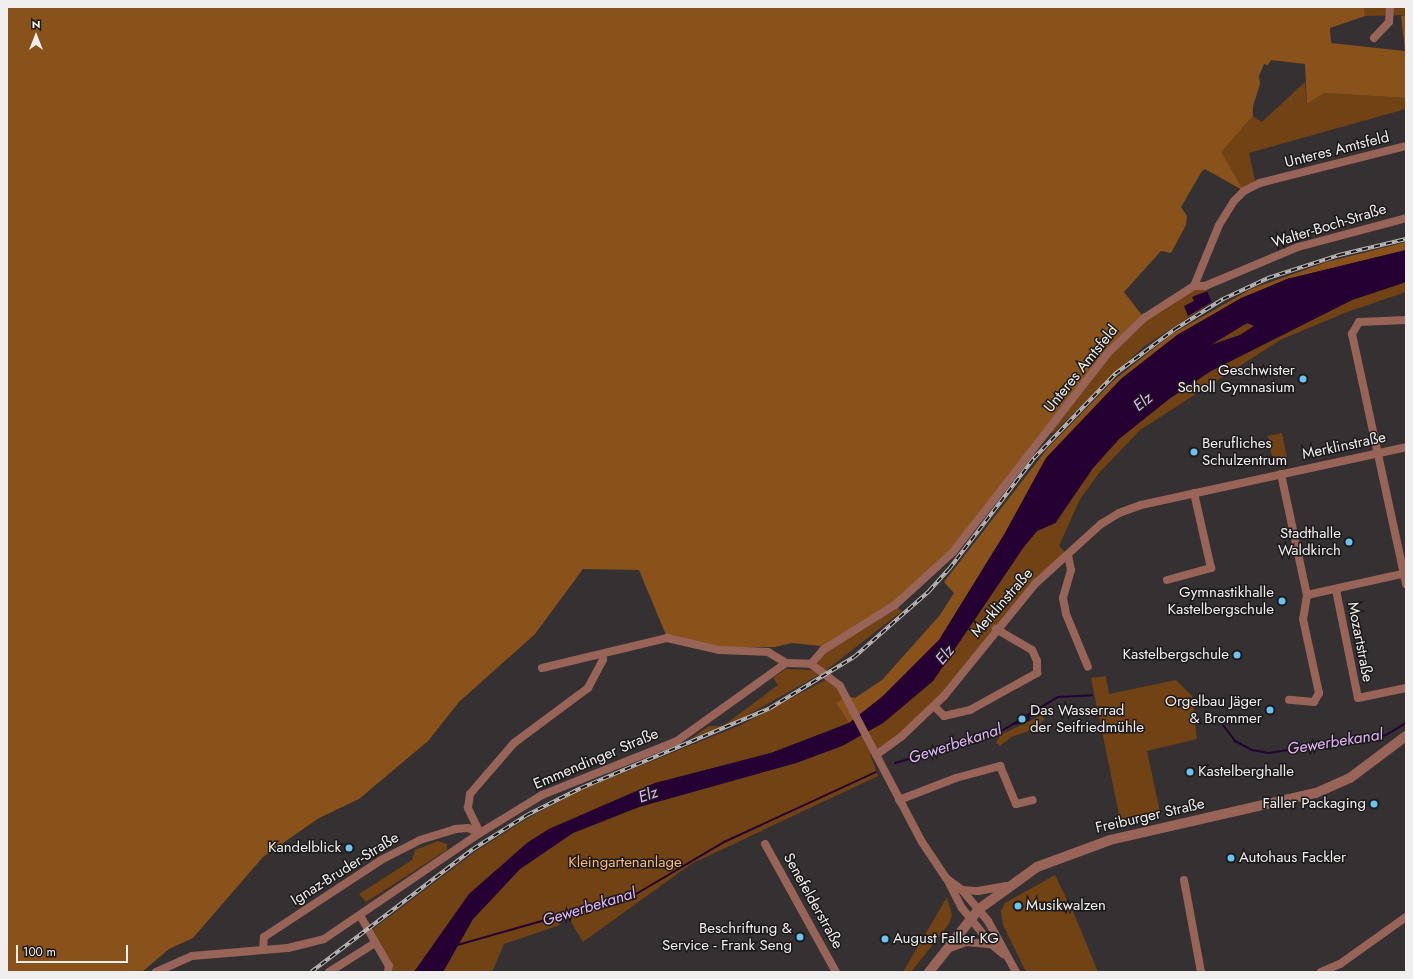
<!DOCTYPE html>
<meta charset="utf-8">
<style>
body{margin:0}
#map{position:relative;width:1413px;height:979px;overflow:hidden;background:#353031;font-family:Jost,sans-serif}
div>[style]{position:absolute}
.green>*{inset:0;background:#714213}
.forest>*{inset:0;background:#89521b}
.water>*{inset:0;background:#250033}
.stream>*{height:2px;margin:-1px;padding:0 1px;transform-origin:1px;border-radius:1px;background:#250033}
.minor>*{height:8px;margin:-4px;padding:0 4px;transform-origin:4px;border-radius:4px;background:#986457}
.tertiary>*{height:10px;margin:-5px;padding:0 5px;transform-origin:5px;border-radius:5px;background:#986457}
.rail>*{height:3.5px;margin-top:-1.75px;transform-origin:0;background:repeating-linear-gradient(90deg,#1b1919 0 6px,#bebabb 0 12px);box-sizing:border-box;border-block:1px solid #bebabb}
.dots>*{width:11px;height:11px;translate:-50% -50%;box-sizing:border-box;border:2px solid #1b1919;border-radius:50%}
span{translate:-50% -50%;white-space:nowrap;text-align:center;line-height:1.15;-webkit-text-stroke:3px #1b1919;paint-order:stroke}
.street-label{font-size:15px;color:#f1eeee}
.poi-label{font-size:15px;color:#f1eeee}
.right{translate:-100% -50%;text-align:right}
.left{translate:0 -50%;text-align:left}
.park-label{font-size:15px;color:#f9b881}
.water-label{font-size:16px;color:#e2b5f8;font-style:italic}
.frame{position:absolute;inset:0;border:8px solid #f1eeee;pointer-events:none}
.north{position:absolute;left:16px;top:16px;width:40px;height:40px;-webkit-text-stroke:3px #1b1919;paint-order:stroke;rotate:0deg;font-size:11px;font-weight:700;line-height:16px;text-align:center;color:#f1eeee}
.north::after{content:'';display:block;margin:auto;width:14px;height:18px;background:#f1eeee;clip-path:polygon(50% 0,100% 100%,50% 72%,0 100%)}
.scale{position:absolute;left:16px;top:945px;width:112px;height:18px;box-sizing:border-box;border:2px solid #f1eeee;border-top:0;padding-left:5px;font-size:12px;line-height:14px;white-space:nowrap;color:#f1eeee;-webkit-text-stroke:3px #1b1919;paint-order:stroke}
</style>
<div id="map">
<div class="green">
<i style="clip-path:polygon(1334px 7px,1406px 7px,1406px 15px,1365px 16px,1364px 8px)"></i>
<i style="clip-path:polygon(1305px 82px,1307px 104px,1324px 93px,1406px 98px,1406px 109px,1249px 153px,1256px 185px,1244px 191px,1220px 152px,1253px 116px,1262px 122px)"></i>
<i style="clip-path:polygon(1406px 282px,1406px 292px,1347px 312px,1280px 340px,1140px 430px,1100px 472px,1080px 499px,1059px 546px,1068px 555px,1035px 584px,944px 696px,876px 755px,870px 754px,878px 776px,691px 864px,583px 942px,569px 919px,558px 921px,560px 925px,504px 944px,492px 972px,443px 972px,473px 919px,520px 869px,573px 833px,639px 807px,796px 763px,842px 746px,883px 723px,933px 681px,1023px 548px,1037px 531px,1056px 523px,1093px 468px,1119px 439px,1169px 399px,1211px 371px,1352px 300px)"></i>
<i style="clip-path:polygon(1194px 286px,1205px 286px,1212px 302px,1143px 347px,1053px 433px,1047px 434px,1133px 327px)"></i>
<i style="clip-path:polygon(1252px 323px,1254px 326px,1240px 335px,1210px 345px,1242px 325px)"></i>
<i style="clip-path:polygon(1282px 433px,1288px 463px,1274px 466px,1268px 436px)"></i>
<i style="clip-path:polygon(898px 608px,902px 611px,824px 672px,737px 721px,689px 740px,709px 726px,723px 726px,778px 685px,773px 678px,786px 669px,814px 670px,823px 654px)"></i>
<i style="clip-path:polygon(1106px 676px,1109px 694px,1176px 680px,1192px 696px,1197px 739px,1147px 751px,1160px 812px,1121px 824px,1091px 678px)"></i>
<i style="clip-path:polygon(831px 677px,846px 696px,836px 703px,849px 723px,771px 753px,655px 783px,549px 829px,527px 843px,469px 894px,414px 972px,393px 972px,393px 966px,373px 929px,476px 851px,528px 818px,583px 789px,741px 725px)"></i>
<i style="clip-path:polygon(1042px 715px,1044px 720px,1032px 730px,1011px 737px,1000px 746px,996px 743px,1000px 735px)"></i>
<i style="clip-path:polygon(438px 841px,447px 844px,447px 850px,366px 902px,359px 894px,412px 860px,415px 850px)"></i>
<i style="clip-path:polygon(1055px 875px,1075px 916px,1098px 972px,1026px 972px,1003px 925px,1001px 911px,1005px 903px)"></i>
<i style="clip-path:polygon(947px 897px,952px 915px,949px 924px,911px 972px,903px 972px)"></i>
</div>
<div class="forest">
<i style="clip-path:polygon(7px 7px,1364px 8px,1365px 16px,1330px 28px,1331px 43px,1405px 51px,1401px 16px,1406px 15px,1406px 98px,1324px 93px,1307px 104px,1305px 64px,1271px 60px,1268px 65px,1264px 64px,1259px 76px,1260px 84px,1253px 106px,1253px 116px,1221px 152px,1244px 191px,1205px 169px,1202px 171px,1181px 207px,1187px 216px,1186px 225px,1171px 253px,1161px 251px,1124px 292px,1144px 318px,1133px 327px,1014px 477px,923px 581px,823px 650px,820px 646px,792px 643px,775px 647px,713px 647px,666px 635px,639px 570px,583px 569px,535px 634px,459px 702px,428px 741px,359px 799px,319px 818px,263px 857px,193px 938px,169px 949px,142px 972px,7px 972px)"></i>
<i style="clip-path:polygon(1406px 242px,1406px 250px,1287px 279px,1122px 378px,1046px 458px,1005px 533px,939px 640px,883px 696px,849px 723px,836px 703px,846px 696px,855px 698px,882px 680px,940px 615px,954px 593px,944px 582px,1047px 449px,1113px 381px,1172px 334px,1251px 289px,1327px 262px)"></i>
</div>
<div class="water">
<i style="clip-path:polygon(evenodd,1406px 250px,1406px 282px,1352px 300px,1211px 371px,1169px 399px,1119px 439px,1093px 468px,1055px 523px,1037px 531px,1023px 548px,933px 681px,883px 723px,842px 746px,796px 763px,639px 807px,573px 833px,520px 869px,473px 919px,443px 972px,414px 972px,469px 894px,527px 843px,549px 829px,655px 783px,771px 753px,849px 723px,883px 696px,939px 640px,1005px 533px,1046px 458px,1122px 378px,1177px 335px,1241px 298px,1287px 279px,1406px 250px,1247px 323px,1254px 326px,1240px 335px,1211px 345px,1247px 323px)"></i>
<i style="clip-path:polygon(1207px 291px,1212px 302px,1188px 316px,1184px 306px,1194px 301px,1192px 297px)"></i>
</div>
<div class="stream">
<i style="left:1014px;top:724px;width:15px;rotate:-16deg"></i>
<i style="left:1028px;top:720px;width:5px;rotate:-79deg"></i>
<i style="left:1223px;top:725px;width:20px;rotate:53deg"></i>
<i style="left:1235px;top:741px;width:19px;rotate:28deg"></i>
<i style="left:1252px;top:750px;width:17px;rotate:10deg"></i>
<i style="left:1269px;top:753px;width:118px;rotate:-8.7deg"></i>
<i style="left:1386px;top:735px;width:23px;rotate:-31deg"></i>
<i style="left:895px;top:763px;width:107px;rotate:-16.2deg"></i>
<i style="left:998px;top:733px;width:70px;rotate:-31deg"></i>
<i style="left:1058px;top:697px;width:34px;rotate:-3deg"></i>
<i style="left:454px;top:946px;width:189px;rotate:-15.9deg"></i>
<i style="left:636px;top:894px;width:102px;rotate:-30.6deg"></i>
<i style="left:724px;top:842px;width:167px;rotate:-24.7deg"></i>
</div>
<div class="minor">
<i style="left:1374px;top:38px;width:22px;rotate:-47deg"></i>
<i style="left:1389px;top:22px;width:15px;rotate:-86deg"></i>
<i style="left:1194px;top:286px;width:11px"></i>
<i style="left:1205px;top:286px;width:101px;rotate:-22.8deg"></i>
<i style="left:1298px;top:247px;width:112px;rotate:-15deg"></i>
<i style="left:1406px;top:320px;width:47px;rotate:177.6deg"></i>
<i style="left:1359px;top:322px;width:14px;rotate:120deg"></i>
<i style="left:1352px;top:334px;width:256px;rotate:77.8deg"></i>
<i style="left:1281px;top:474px;width:124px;rotate:77.9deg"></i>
<i style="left:1307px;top:595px;width:24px;rotate:99deg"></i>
<i style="left:1303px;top:619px;width:76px;rotate:77.8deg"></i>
<i style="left:1319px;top:693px;width:10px;rotate:119deg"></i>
<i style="left:1314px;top:702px;width:25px;rotate:-175deg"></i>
<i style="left:1068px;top:555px;width:15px;rotate:79deg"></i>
<i style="left:1071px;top:570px;width:29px;rotate:106deg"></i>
<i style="left:1063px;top:598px;width:16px;rotate:79deg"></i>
<i style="left:1066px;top:614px;width:57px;rotate:67.5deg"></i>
<i style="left:1167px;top:580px;width:46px;rotate:-15.3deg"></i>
<i style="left:1211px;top:568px;width:77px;rotate:-102.8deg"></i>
<i style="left:1336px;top:590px;width:110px;rotate:78.5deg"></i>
<i style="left:1358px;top:698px;width:49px;rotate:-11.8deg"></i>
<i style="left:1307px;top:595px;width:101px;rotate:-12.5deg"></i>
<i style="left:811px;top:664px;width:18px;rotate:-49deg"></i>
<i style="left:823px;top:650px;width:85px;rotate:-32deg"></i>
<i style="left:895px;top:605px;width:79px;rotate:-42.4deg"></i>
<i style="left:953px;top:552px;width:251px;rotate:-52.1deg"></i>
<i style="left:1107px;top:354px;width:52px;rotate:-44.2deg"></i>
<i style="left:1144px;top:318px;width:59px;rotate:-32.6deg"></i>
<i style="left:1194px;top:286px;width:66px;rotate:-67.7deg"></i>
<i style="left:1219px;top:225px;width:28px;rotate:-58deg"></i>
<i style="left:1234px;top:201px;width:14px;rotate:-45deg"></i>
<i style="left:1244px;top:191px;width:18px;rotate:-27deg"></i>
<i style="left:1260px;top:183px;width:151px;rotate:-14.2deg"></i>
<i style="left:542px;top:668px;width:129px;rotate:-13.5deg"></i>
<i style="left:667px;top:638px;width:53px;rotate:13deg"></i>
<i style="left:719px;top:650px;width:49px;rotate:2.3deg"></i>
<i style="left:768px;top:652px;width:21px;rotate:31deg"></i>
<i style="left:934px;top:706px;width:14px;rotate:45deg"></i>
<i style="left:944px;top:716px;width:27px;rotate:-13deg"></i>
<i style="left:970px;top:710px;width:77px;rotate:-28.9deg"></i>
<i style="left:1037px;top:673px;width:12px;rotate:-90deg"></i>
<i style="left:1037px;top:661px;width:12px;rotate:-114deg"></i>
<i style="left:1032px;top:650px;width:42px;rotate:-149.7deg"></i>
<i style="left:876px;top:755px;width:32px;rotate:-36deg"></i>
<i style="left:902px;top:736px;width:58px;rotate:-43.6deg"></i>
<i style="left:944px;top:696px;width:144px;rotate:-50.9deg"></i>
<i style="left:1035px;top:584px;width:89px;rotate:-42.3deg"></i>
<i style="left:1101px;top:524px;width:21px;rotate:-31deg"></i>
<i style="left:1119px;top:513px;width:23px;rotate:-20deg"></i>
<i style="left:1141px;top:505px;width:271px;rotate:-12.3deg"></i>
<i style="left:899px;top:800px;width:61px;rotate:-21.1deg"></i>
<i style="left:956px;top:778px;width:46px;rotate:-15.3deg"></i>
<i style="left:1000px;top:766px;width:41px;rotate:67.2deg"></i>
<i style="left:1016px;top:804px;width:17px;rotate:-13deg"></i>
<i style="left:480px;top:833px;width:28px;rotate:-116deg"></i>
<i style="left:468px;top:808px;width:14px;rotate:-82deg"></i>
<i style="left:470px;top:794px;width:67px;rotate:-49.2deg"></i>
<i style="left:514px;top:743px;width:92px;rotate:-36.6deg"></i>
<i style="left:588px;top:688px;width:32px;rotate:-62deg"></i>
<i style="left:603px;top:660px;width:6px;rotate:-99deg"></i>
<i style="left:765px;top:844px;width:146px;rotate:61deg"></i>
<i style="left:1184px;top:880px;width:94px;rotate:79.5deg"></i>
<i style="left:948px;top:881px;width:30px;rotate:63deg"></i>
<i style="left:962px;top:908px;width:46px;rotate:51.1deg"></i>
<i style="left:991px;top:944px;width:16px;rotate:40deg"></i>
<i style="left:962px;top:890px;width:40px;rotate:50deg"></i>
<i style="left:988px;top:921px;width:58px;rotate:61.2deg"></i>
<i style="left:361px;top:917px;width:56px;rotate:60.3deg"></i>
<i style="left:389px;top:966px;width:6px;rotate:99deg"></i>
<i style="left:947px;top:949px;width:20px;rotate:-20deg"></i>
<i style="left:966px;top:942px;width:25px;rotate:5deg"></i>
<i style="left:263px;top:950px;width:13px;rotate:-86deg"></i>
<i style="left:264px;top:937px;width:140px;rotate:-33.3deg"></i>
<i style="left:381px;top:860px;width:44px;rotate:-27.1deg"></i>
<i style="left:420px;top:840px;width:37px;rotate:-17deg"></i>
<i style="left:455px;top:829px;width:13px;rotate:-4deg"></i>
<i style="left:468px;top:828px;width:13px;rotate:23deg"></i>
<i style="left:156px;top:972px;width:39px;rotate:-24deg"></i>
<i style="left:192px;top:956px;width:96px;rotate:-4.8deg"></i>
<i style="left:288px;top:948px;width:37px;rotate:-14deg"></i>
<i style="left:324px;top:939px;width:189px;rotate:-34.2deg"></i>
<i style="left:480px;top:833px;width:73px;rotate:-31.5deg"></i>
<i style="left:542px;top:795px;width:145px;rotate:-21.8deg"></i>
<i style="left:677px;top:741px;width:134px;rotate:-35.6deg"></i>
<i style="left:786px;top:663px;width:25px;rotate:2deg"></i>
<i style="left:811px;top:664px;width:36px;rotate:37deg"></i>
<i style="left:840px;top:686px;width:176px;rotate:62.3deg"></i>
<i style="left:922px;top:842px;width:43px;rotate:56.3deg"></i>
<i style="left:946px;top:878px;width:20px;rotate:37deg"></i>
<i style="left:962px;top:890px;width:16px;rotate:4deg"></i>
<i style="left:978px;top:891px;width:29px;rotate:-10deg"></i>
<i style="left:329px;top:972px;width:54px;rotate:-32.2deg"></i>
<i style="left:1321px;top:972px;width:21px;rotate:-23deg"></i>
<i style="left:1340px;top:964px;width:81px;rotate:-35.5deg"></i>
</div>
<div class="tertiary">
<i style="left:929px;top:972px;width:80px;rotate:-51.6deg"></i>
<i style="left:979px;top:909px;width:72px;rotate:-35.9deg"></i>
<i style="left:1037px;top:867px;width:78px;rotate:-20.3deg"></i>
<i style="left:1110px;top:840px;width:211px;rotate:-12.9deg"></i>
<i style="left:1316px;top:793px;width:37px;rotate:-24deg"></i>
<i style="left:1350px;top:778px;width:70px;rotate:-36.9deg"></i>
</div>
<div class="rail">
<i style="left:311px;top:972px;width:203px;rotate:-37.2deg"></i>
<i style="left:473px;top:849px;width:64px;rotate:-32.2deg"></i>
<i style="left:527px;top:815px;width:60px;rotate:-26.6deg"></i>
<i style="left:581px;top:788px;width:205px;rotate:-22.9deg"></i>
<i style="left:770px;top:708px;width:98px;rotate:-31.3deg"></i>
<i style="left:854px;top:657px;width:100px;rotate:-41.3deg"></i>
<i style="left:929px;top:591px;width:30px;rotate:-48deg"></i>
<i style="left:949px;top:569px;width:140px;rotate:-52.6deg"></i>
<i style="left:1034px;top:458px;width:117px;rotate:-46deg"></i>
<i style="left:1115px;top:374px;width:75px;rotate:-36.9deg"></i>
<i style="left:1175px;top:329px;width:57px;rotate:-32deg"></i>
<i style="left:1223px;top:299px;width:50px;rotate:-25deg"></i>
<i style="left:1268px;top:278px;width:75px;rotate:-17.9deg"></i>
<i style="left:1339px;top:255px;width:69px;rotate:-13.4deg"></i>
</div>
<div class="dots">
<i style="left:1303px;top:379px;background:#6cc3f2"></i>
<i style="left:1194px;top:452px;background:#6cc3f2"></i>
<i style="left:1349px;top:542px;background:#6cc3f2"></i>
<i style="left:1282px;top:601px;background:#6cc3f2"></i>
<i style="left:1237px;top:655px;background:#6cc3f2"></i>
<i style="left:1270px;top:710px;background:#6cc3f2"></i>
<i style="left:1022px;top:719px;background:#6cc3f2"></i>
<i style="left:1190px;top:772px;background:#6cc3f2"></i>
<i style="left:1374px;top:804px;background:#6cc3f2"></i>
<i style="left:349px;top:848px;background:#6cc3f2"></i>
<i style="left:1231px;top:858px;background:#6cc3f2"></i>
<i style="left:1018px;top:906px;background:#6cc3f2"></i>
<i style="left:800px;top:937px;background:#6cc3f2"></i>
<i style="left:885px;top:939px;background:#6cc3f2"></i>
</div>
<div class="street-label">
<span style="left:1337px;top:150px;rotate:-14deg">Unteres Amtsfeld</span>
<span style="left:1329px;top:226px;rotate:-17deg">Walter-Boch-Straße</span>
<span style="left:1081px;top:369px;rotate:-51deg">Unteres Amtsfeld</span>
<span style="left:1344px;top:446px;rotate:-12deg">Merklinstraße</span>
<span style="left:1002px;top:603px;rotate:-49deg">Merklinstraße</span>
<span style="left:1360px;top:642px;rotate:79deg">Mozartstraße</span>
<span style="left:596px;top:759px;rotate:-23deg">Emmendinger Straße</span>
<span style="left:1150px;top:816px;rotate:-13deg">Freiburger Straße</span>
<span style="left:345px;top:869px;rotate:-32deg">Ignaz-Bruder-Straße</span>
<span style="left:813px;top:901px;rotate:61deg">Senefelderstraße</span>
</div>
<div class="poi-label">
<span class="right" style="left:1295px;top:379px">Geschwister<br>Scholl Gymnasium</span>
<span class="left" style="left:1202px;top:452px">Berufliches<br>Schulzentrum</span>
<span class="right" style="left:1341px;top:542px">Stadthalle<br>Waldkirch</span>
<span class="right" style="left:1274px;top:601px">Gymnastikhalle<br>Kastelbergschule</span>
<span class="right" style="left:1229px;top:655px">Kastelbergschule</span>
<span class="right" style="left:1262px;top:710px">Orgelbau Jäger<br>&amp; Brommer</span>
<span class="left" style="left:1030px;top:719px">Das Wasserrad<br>der Seifriedmühle</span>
<span class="left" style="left:1198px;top:772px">Kastelberghalle</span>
<span class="right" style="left:1366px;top:804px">Faller Packaging</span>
<span class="right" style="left:341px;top:848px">Kandelblick</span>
<span class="left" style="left:1239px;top:858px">Autohaus Fackler</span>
<span class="left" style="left:1026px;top:906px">Musikwalzen</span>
<span class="right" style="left:792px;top:937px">Beschriftung &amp;<br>Service - Frank Seng</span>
<span class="left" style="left:893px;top:939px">August Faller KG</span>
</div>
<div class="park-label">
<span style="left:625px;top:863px">Kleingartenanlage</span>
</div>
<div class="water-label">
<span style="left:1143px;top:402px;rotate:-39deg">Elz</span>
<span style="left:945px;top:655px;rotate:-50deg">Elz</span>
<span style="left:1335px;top:742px;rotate:-9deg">Gewerbekanal</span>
<span style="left:955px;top:744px;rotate:-18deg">Gewerbekanal</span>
<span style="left:648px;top:795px;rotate:-19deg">Elz</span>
<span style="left:589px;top:907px;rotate:-17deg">Gewerbekanal</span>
</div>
<div class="frame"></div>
<div class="north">N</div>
<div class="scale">100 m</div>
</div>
